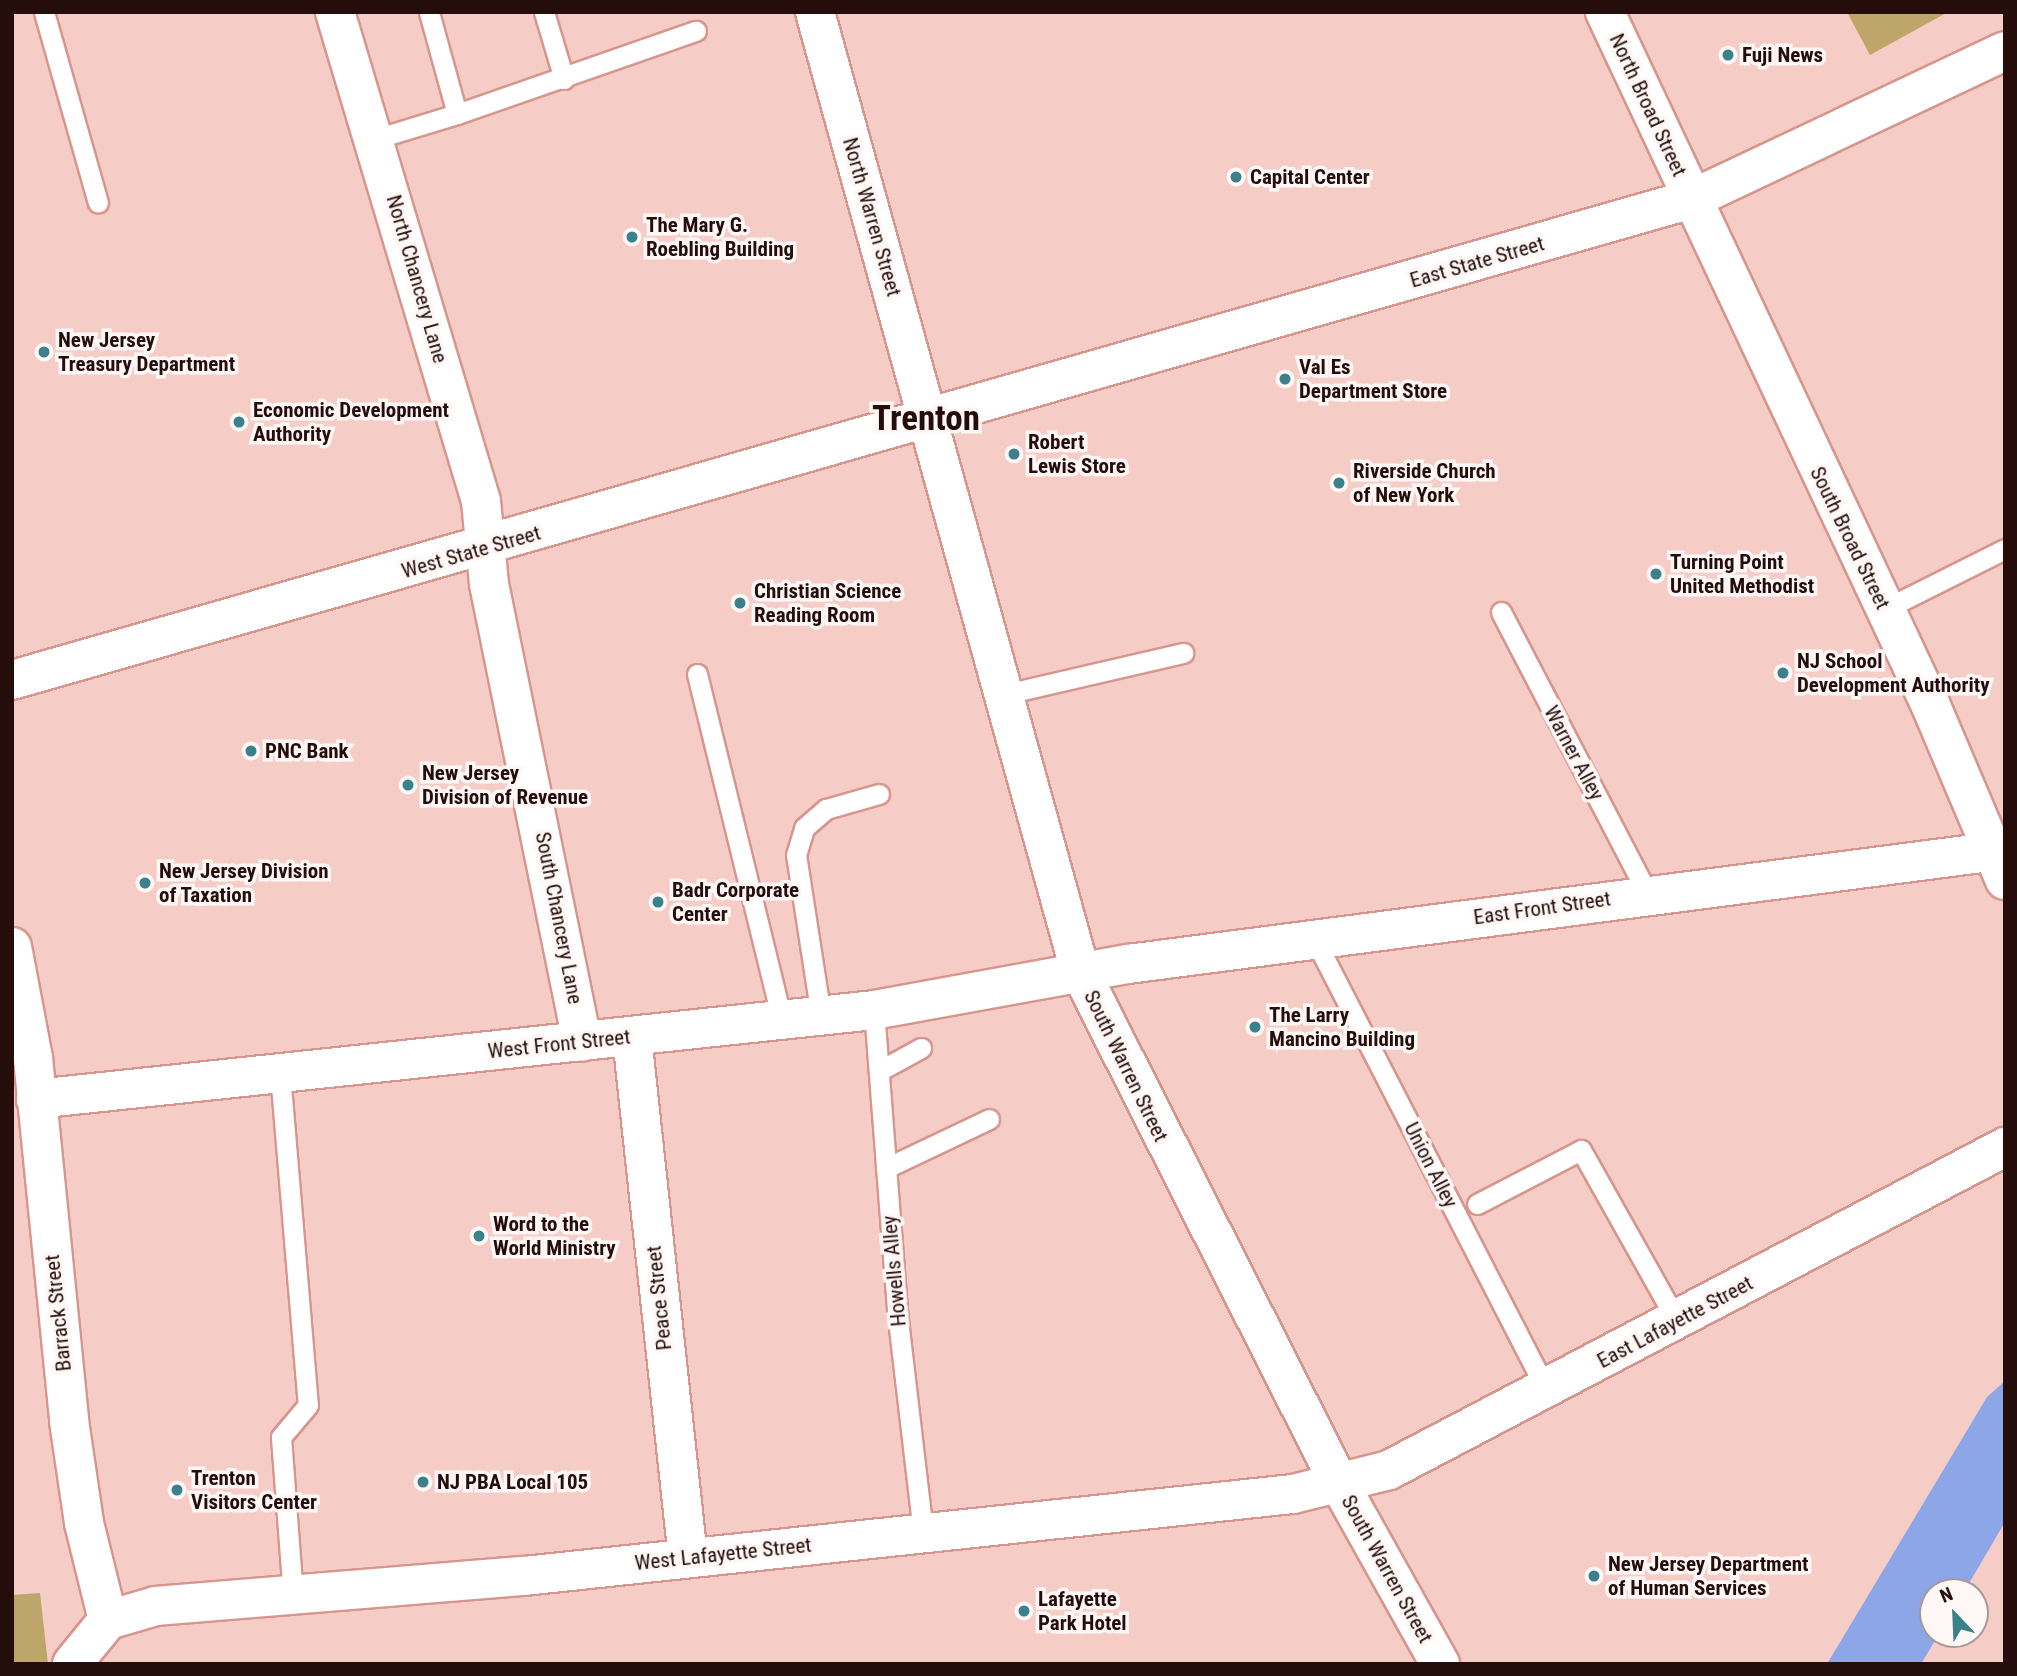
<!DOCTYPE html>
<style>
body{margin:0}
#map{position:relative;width:2017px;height:1676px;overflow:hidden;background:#f6cdc6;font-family:"Roboto Condensed",sans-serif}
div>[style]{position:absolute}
.green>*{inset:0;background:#bea569}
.water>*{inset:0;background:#8da6e8}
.roads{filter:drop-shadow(2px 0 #d7968d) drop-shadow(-2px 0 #d7968d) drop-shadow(0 2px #d7968d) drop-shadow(0 -2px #d7968d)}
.service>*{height:19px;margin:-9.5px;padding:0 9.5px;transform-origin:9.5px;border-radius:9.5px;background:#fff}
.minor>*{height:38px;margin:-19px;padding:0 19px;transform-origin:19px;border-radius:19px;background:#fff}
.tertiary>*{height:38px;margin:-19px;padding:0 19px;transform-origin:19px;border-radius:19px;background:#fff}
.primary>*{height:38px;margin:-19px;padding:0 19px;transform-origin:19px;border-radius:19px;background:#fff}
.dots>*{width:19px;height:19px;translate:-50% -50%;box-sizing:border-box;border:4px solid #fef7f6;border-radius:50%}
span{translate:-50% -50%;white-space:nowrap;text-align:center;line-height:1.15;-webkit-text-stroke:7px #fef7f6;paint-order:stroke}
.poi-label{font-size:21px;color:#240d0a;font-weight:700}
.left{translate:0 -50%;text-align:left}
.street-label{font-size:21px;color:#240d0a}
.town-label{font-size:35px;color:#240d0a;font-weight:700}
.frame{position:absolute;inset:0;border:14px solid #240d0a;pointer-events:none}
.north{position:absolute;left:1919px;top:1578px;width:70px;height:70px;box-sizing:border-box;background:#fef7f6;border:2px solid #a79998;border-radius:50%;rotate:337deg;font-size:19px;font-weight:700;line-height:28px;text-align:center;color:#240d0a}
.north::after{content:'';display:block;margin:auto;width:24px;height:32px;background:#3b818b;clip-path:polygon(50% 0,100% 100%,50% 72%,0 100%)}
</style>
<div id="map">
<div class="green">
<i style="clip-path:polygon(1847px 12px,1948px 12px,1870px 55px)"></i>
<i style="clip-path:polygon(40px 1593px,48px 1664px,12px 1664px,12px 1595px)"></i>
</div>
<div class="water">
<i style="clip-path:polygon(2005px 1381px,2005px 1522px,1964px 1592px,1933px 1592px,1933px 1634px,1939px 1634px,1921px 1664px,1827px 1664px,1987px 1397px)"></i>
</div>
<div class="roads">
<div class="service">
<i style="left:44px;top:12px;width:198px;rotate:74.2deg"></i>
<i style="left:544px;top:12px;width:70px;rotate:73.4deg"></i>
<i style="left:457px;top:114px;width:253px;rotate:-19.2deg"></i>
<i style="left:375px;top:139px;width:86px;rotate:-17deg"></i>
<i style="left:457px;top:114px;width:106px;rotate:-105.4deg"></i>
<i style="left:1885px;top:609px;width:134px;rotate:-26.6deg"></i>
<i style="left:1501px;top:612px;width:318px;rotate:62.5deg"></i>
<i style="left:697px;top:674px;width:356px;rotate:76.2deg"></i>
<i style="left:1005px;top:694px;width:183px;rotate:-13deg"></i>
<i style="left:1314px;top:938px;width:509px;rotate:62.78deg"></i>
<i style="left:874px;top:1010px;width:302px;rotate:85.6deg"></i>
<i style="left:897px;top:1311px;width:222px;rotate:83.3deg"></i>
<i style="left:821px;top:1016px;width:163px;rotate:-98.8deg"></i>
<i style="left:796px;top:855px;width:28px;rotate:-73deg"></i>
<i style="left:804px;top:828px;width:29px;rotate:-41deg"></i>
<i style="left:826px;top:809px;width:55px;rotate:-15.8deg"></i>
<i style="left:879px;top:1071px;width:48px;rotate:-28.7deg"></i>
<i style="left:280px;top:1073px;width:333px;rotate:85.2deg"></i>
<i style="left:308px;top:1405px;width:42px;rotate:130.2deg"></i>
<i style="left:281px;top:1437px;width:159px;rotate:85.7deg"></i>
<i style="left:886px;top:1168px;width:114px;rotate:-25.4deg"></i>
<i style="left:1477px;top:1204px;width:117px;rotate:-27.4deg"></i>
<i style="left:1581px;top:1150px;width:196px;rotate:60.7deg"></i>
</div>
<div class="minor">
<i style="left:335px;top:12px;width:510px;rotate:73.38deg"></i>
<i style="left:481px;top:501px;width:83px;rotate:84.5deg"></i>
<i style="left:489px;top:584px;width:467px;rotate:78.5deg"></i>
<i style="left:12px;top:947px;width:113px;rotate:79.3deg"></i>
<i style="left:33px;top:1058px;width:365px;rotate:84.3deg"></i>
<i style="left:69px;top:1421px;width:103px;rotate:81.6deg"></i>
<i style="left:84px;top:1523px;width:100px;rotate:76.1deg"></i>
<i style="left:632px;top:1037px;width:524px;rotate:83.87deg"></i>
<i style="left:36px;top:1099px;width:843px;rotate:-6.06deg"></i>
<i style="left:874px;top:1010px;width:258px;rotate:-10.3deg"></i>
<i style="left:1128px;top:964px;width:884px;rotate:-7.41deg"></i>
</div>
<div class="tertiary">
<i style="left:12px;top:680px;width:1748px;rotate:-15.98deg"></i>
<i style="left:1692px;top:199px;width:346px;rotate:-25.3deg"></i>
<i style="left:72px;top:1664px;width:57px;rotate:-50.7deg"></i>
<i style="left:108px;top:1620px;width:50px;rotate:-16.3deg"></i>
<i style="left:156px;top:1606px;width:369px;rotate:-4.7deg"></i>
<i style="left:524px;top:1576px;width:773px;rotate:-6.09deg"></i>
<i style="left:1293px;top:1494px;width:99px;rotate:-14deg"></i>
<i style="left:1389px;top:1470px;width:696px;rotate:-27.67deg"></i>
</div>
<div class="primary">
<i style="left:815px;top:12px;width:995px;rotate:74.55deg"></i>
<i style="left:1080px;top:971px;width:574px;rotate:63.17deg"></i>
<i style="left:1339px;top:1483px;width:207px;rotate:60.8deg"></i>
<i style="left:1605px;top:12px;width:767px;rotate:64.84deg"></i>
<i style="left:1931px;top:706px;width:189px;rotate:67deg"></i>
</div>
</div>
<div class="dots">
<i style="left:1728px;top:55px;background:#3b818b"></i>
<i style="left:1236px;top:177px;background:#3b818b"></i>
<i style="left:632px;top:237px;background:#3b818b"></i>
<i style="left:44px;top:352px;background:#3b818b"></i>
<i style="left:1285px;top:379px;background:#3b818b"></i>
<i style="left:239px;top:422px;background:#3b818b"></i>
<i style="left:1014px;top:454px;background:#3b818b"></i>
<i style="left:1339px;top:483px;background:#3b818b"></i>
<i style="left:1656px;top:574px;background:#3b818b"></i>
<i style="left:740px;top:603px;background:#3b818b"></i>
<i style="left:1783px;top:673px;background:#3b818b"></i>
<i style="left:251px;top:751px;background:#3b818b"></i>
<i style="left:408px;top:785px;background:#3b818b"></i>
<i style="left:145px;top:883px;background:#3b818b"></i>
<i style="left:658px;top:902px;background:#3b818b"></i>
<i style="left:1255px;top:1027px;background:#3b818b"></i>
<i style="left:479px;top:1236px;background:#3b818b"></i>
<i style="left:423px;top:1482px;background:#3b818b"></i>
<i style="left:177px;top:1490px;background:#3b818b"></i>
<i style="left:1594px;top:1576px;background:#3b818b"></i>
<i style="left:1024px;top:1611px;background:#3b818b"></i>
</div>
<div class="poi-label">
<span class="left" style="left:1742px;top:55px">Fuji News</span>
<span class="left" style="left:1250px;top:177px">Capital Center</span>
<span class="left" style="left:646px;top:237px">The Mary G.<br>Roebling Building</span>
<span class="left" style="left:58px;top:352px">New Jersey<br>Treasury Department</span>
<span class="left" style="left:1299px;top:379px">Val Es<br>Department Store</span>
<span class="left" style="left:253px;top:422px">Economic Development<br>Authority</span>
<span class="left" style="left:1028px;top:454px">Robert<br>Lewis Store</span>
<span class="left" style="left:1353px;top:483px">Riverside Church<br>of New York</span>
<span class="left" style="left:1670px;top:574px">Turning Point<br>United Methodist</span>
<span class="left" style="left:754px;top:603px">Christian Science<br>Reading Room</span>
<span class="left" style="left:1797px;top:673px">NJ School<br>Development Authority</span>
<span class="left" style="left:265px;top:751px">PNC Bank</span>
<span class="left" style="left:422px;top:785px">New Jersey<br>Division of Revenue</span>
<span class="left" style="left:159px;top:883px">New Jersey Division<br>of Taxation</span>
<span class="left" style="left:672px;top:902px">Badr Corporate<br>Center</span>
<span class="left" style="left:1269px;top:1027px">The Larry<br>Mancino Building</span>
<span class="left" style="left:493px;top:1236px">Word to the<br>World Ministry</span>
<span class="left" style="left:191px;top:1490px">Trenton<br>Visitors Center</span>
<span class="left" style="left:437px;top:1482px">NJ PBA Local 105</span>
<span class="left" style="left:1608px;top:1576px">New Jersey Department<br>of Human Services</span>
<span class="left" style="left:1038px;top:1611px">Lafayette<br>Park Hotel</span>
</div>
<div class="street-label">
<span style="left:1648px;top:105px;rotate:65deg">North Broad Street</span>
<span style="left:872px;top:217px;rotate:74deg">North Warren Street</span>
<span style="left:1477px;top:262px;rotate:-16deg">East State Street</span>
<span style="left:417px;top:279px;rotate:74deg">North Chancery Lane</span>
<span style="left:1850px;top:538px;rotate:64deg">South Broad Street</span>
<span style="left:471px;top:552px;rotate:-16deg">West State Street</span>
<span style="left:1574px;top:753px;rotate:62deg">Warner Alley</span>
<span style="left:1542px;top:908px;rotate:-8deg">East Front Street</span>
<span style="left:559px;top:918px;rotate:79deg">South Chancery Lane</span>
<span style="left:559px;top:1044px;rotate:-6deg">West Front Street</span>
<span style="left:1126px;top:1066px;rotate:64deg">South Warren Street</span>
<span style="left:1431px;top:1165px;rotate:63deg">Union Alley</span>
<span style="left:894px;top:1271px;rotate:-95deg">Howells Alley</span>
<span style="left:659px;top:1298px;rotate:-96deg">Peace Street</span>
<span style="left:58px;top:1313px;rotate:-96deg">Barrack Street</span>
<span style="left:1675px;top:1322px;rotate:-28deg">East Lafayette Street</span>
<span style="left:723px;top:1554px;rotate:-6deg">West Lafayette Street</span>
<span style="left:1387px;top:1569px;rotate:61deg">South Warren Street</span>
</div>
<div class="town-label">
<span style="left:926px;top:419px">Trenton</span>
</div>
<div class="frame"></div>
<div class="north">N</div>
</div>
